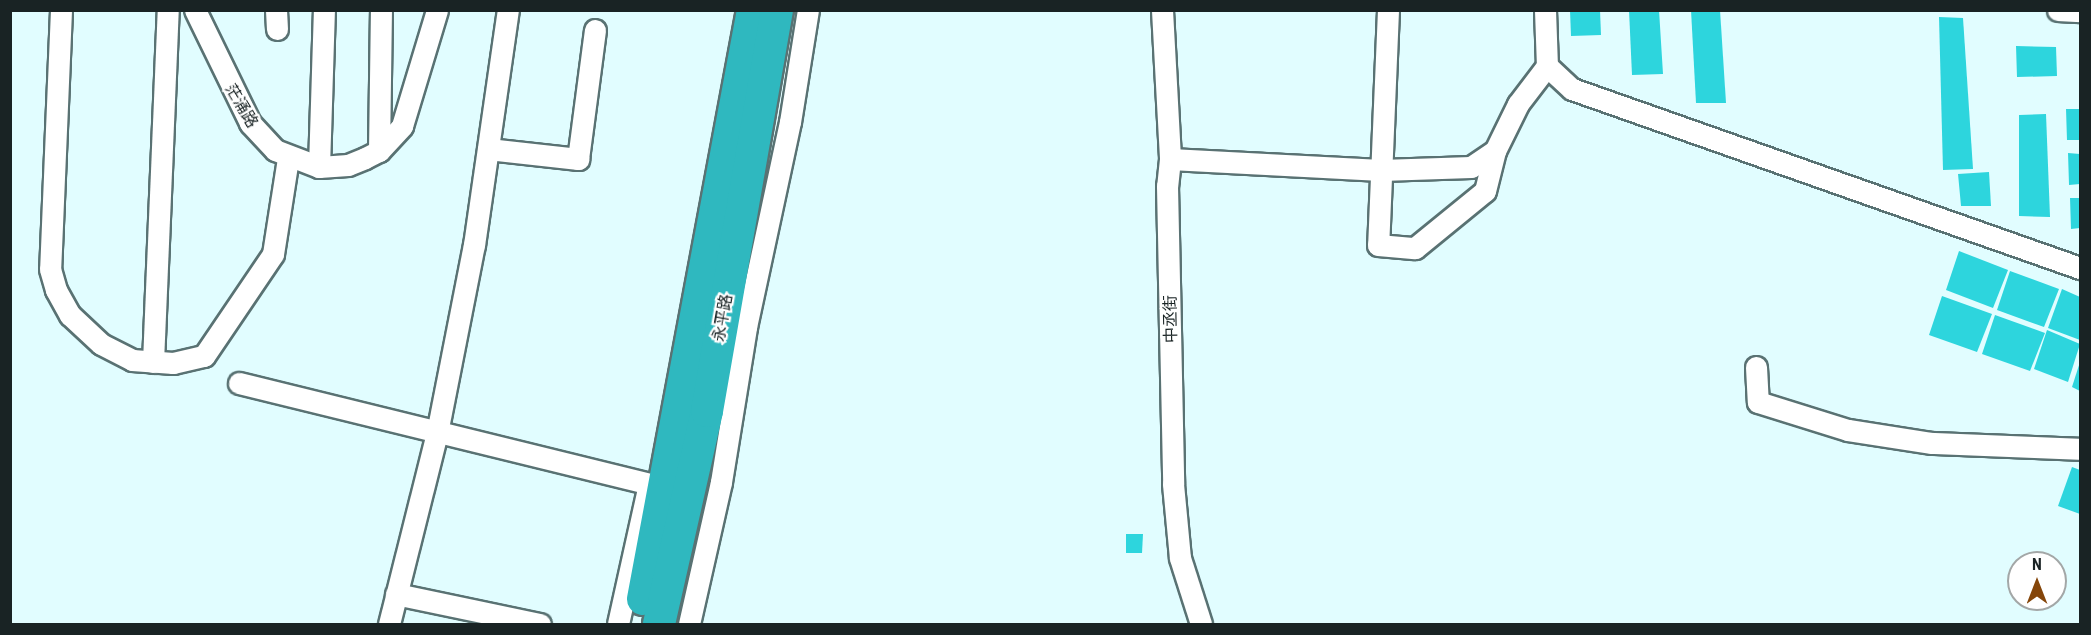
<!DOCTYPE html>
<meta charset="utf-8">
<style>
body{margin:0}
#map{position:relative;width:2091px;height:635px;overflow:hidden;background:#e1fdff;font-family:"Roboto Condensed","Noto Sans SC",sans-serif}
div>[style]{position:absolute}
.building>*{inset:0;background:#2dd5dd}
.roads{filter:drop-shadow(2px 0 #597273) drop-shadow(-2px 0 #597273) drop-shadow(0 2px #597273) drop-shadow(0 -2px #597273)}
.minor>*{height:21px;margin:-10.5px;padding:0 10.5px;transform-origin:10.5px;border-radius:10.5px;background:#fff}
.highway>*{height:32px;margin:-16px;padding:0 16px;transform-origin:16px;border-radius:16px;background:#2fb8bf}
span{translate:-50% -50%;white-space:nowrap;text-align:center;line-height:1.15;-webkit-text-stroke:4.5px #fff;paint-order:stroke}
.street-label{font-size:16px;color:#192324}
.frame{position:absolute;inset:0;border:12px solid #192324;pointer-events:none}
.north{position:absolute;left:2007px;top:551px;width:60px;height:60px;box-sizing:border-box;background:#fff;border:2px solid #a3a7a7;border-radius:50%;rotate:0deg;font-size:16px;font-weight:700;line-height:24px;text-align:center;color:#192324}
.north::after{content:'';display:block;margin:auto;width:21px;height:27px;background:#85460a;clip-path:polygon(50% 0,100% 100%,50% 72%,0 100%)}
</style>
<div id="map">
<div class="building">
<i style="clip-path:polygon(1570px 10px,1600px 10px,1601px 35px,1571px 36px)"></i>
<i style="clip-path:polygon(1629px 10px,1659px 10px,1663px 74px,1632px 75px)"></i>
<i style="clip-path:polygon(1691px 10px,1720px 10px,1726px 103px,1696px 103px)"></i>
<i style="clip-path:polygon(1939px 17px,1963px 18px,1973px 169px,1943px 170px)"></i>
<i style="clip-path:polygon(2016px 46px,2056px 47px,2057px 76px,2017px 77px)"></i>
<i style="clip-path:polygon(2066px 109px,2080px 109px,2080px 140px,2067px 140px)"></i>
<i style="clip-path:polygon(2046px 114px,2050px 217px,2019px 216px,2019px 115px)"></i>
<i style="clip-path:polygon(2068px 153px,2080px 154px,2080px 184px,2069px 185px)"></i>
<i style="clip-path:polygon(1989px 172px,1991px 206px,1961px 206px,1958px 174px)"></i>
<i style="clip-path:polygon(2070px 198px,2080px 198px,2080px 228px,2071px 229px)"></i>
<i style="clip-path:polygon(1959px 251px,2008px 270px,1993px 308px,1946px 290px)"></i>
<i style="clip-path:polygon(2010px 271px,2059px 289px,2044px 327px,1997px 310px)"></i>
<i style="clip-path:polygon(2062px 289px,2080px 297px,2080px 340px,2048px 328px)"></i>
<i style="clip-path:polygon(1942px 296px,1992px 314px,1977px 352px,1929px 335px)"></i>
<i style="clip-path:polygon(1995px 315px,2045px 333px,2030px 371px,1982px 354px)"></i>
<i style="clip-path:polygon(2047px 330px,2080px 344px,2068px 382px,2034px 369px)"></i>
<i style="clip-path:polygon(2080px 362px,2080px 391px,2072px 387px)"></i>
<i style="clip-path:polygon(2072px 467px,2080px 470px,2080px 514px,2058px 506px)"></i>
<i style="clip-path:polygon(1126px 534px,1143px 534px,1142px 553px,1126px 553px)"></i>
</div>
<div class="roads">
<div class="minor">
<i style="left:61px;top:10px;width:259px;rotate:92.4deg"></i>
<i style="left:50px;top:269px;width:22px;rotate:74deg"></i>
<i style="left:56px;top:290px;width:29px;rotate:61deg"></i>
<i style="left:70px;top:315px;width:42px;rotate:43.1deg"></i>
<i style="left:101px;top:344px;width:35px;rotate:27deg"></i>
<i style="left:132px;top:360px;width:41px;rotate:4.2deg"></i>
<i style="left:173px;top:363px;width:32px;rotate:-13deg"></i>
<i style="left:204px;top:356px;width:123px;rotate:-55.9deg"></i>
<i style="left:273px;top:254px;width:97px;rotate:-81.1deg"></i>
<i style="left:195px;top:10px;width:126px;rotate:64deg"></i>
<i style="left:250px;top:123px;width:37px;rotate:47deg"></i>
<i style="left:275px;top:150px;width:47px;rotate:21.1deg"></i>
<i style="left:319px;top:167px;width:29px;rotate:-4deg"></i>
<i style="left:348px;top:165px;width:18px;rotate:-22deg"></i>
<i style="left:365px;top:158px;width:16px;rotate:-27deg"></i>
<i style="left:379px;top:151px;width:34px;rotate:-47deg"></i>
<i style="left:402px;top:126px;width:121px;rotate:-73.2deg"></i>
<i style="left:276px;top:10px;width:19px;rotate:87deg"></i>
<i style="left:1162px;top:10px;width:149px;rotate:86.9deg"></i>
<i style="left:1170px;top:159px;width:27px;rotate:96deg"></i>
<i style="left:1167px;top:186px;width:298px;rotate:88.8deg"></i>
<i style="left:1173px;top:484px;width:74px;rotate:84.6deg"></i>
<i style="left:1180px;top:558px;width:69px;rotate:72.3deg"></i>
<i style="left:1388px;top:10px;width:235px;rotate:92.4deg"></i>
<i style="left:1378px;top:245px;width:37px;rotate:5deg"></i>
<i style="left:1415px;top:248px;width:90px;rotate:-39.2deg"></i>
<i style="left:1485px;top:191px;width:41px;rotate:-76deg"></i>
<i style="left:1495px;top:151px;width:52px;rotate:-63.9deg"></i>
<i style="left:1518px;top:104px;width:48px;rotate:-52.7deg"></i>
<i style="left:1545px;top:10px;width:56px;rotate:88deg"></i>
<i style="left:1547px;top:66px;width:34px;rotate:43deg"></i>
<i style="left:1572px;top:89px;width:539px;rotate:19.41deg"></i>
<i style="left:2058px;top:10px;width:22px;rotate:3deg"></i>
<i style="left:488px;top:149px;width:91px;rotate:6.3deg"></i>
<i style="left:578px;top:159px;width:130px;rotate:-82.5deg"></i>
<i style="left:379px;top:151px;width:141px;rotate:-89.2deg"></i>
<i style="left:1170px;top:159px;width:211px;rotate:3deg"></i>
<i style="left:1381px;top:170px;width:90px;rotate:-1.9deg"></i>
<i style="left:1471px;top:167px;width:29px;rotate:-34deg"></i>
<i style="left:319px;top:167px;width:157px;rotate:-88.2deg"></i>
<i style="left:153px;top:362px;width:352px;rotate:-87.6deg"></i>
<i style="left:1756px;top:367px;width:35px;rotate:87deg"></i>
<i style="left:1758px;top:402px;width:94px;rotate:17.3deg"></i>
<i style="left:1848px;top:430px;width:85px;rotate:8.8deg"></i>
<i style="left:1932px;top:443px;width:148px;rotate:2.3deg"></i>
<i style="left:239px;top:383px;width:422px;rotate:13.8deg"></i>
<i style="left:649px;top:484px;width:143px;rotate:102.5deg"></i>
<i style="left:396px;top:594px;width:147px;rotate:11.8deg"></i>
<i style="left:389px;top:624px;width:197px;rotate:-75.9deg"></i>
<i style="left:437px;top:433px;width:192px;rotate:-78.9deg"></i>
<i style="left:474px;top:245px;width:237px;rotate:-81.8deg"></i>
<i style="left:689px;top:624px;width:146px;rotate:-77.3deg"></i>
<i style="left:721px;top:482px;width:157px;rotate:-80.8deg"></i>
<i style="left:746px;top:327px;width:210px;rotate:-77.9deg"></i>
<i style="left:790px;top:122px;width:113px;rotate:-80.9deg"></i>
</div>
<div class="highway">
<i style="left:643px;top:599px;width:599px;rotate:-79.42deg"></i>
<i style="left:659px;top:624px;width:218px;rotate:-77.3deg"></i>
<i style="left:707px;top:411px;width:407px;rotate:-80.1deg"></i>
</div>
</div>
<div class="street-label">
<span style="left:241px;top:106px;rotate:59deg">茫涌路</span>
<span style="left:723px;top:318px;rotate:-80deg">永平路</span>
<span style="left:1171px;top:319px;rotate:-91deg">中丞街</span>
</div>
<div class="frame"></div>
<div class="north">N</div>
</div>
